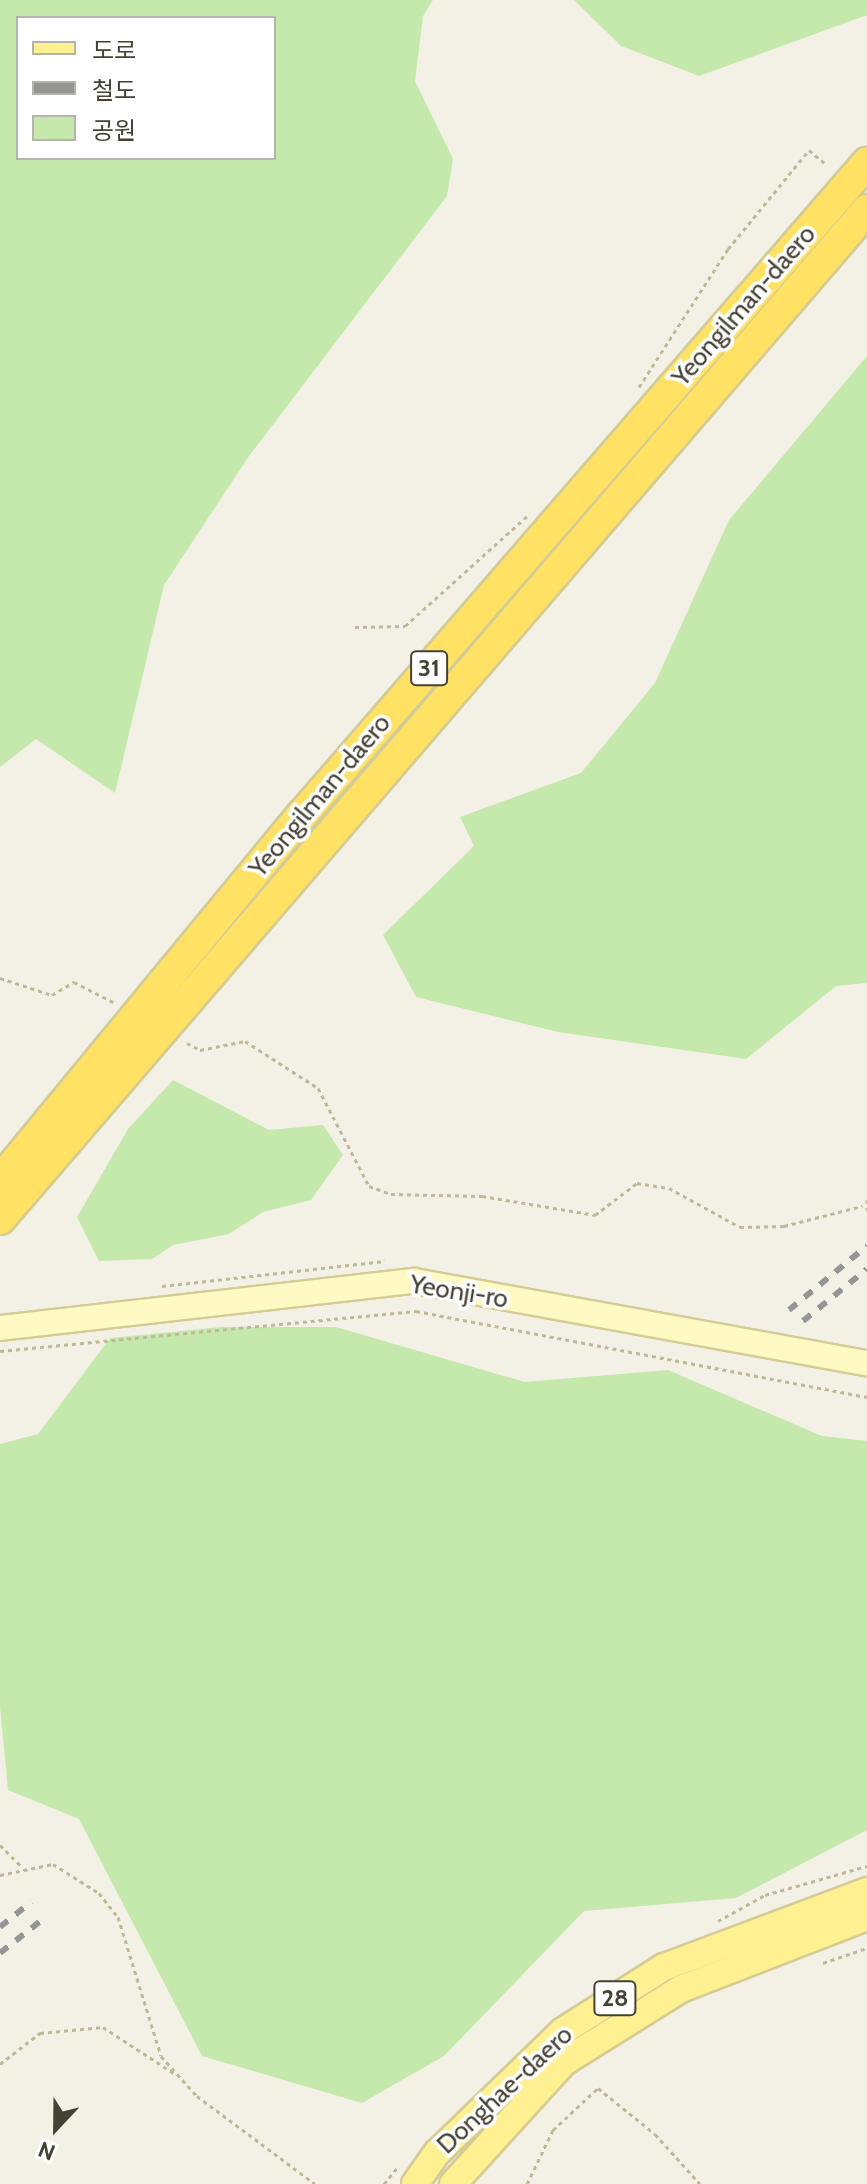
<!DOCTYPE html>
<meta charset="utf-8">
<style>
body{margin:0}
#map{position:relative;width:867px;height:2184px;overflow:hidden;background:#f3f1e5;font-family:Cabin,"Noto Sans KR",sans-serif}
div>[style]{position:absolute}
.green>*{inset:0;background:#c5e8ad}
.path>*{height:3px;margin-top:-1.5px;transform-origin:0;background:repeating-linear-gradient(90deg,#c1b899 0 4px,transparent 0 8px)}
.roads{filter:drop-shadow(2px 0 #d4cc94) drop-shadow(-2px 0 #d4cc94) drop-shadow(0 2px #d4cc94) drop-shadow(0 -2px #d4cc94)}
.secondary>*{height:24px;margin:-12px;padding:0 12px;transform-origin:12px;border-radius:12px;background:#fff9c3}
.primary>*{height:26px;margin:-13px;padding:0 13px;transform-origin:13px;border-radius:13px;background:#fff092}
.highway>*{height:30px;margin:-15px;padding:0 15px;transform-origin:15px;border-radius:15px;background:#ffe264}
.rail>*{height:6px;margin-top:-3px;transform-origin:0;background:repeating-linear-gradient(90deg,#959595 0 10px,transparent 0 20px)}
span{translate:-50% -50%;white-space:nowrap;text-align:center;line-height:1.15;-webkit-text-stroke:7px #fff;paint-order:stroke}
.shield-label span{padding:2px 6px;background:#fff;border:2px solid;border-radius:6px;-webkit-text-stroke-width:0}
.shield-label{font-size:24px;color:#464135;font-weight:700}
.street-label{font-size:26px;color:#464135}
.legend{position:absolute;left:16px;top:16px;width:260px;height:144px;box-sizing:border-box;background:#fff;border:2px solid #b5b3ae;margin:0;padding:10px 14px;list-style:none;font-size:24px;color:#464135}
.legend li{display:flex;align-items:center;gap:16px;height:40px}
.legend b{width:40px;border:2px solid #b5b3ae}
.north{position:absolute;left:16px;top:2088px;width:80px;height:80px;-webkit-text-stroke:6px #fff;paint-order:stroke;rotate:202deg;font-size:22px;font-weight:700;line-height:32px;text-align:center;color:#464135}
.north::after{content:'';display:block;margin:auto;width:28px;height:36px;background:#464135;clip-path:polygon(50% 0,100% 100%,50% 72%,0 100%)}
</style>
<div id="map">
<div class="green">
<i style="clip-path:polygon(evenodd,0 0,433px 0,423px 16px,415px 81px,453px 159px,447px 196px,249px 456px,164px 585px,115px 793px,36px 739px,0 767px,0 0,18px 18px,274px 18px,274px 158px,18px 158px,18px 18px)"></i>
<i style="clip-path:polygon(574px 0,867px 0,867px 15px,699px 76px,621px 46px)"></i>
<i style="clip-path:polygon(867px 356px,867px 983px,836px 986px,746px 1059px,558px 1032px,416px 997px,383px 935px,474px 846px,460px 817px,581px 773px,655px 683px,729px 520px)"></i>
<i style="clip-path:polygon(173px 1080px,269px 1130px,323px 1125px,343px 1155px,311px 1200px,263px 1212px,229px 1234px,173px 1245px,152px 1259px,99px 1261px,77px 1217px,128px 1129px)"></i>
<i style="clip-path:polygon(221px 1327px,336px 1327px,525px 1382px,668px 1370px,822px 1436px,867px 1441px,867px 1830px,736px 1898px,584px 1911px,444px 2056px,362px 2103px,202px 2056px,79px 1819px,8px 1790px,0 1707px,0 1444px,38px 1434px,110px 1338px)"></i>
</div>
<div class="path">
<i style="left:639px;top:387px;width:164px;rotate:-57.2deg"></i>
<i style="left:728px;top:249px;width:128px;rotate:-50.7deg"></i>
<i style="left:809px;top:150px;width:23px;rotate:40deg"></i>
<i style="left:355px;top:627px;width:50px;rotate:-1.1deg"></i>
<i style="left:405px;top:626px;width:164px;rotate:-42deg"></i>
<i style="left:0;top:978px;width:55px;rotate:18.1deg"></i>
<i style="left:52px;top:995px;width:26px;rotate:-31deg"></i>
<i style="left:74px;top:982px;width:48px;rotate:27.1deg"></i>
<i style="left:187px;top:1043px;width:15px;rotate:28deg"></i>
<i style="left:200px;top:1050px;width:46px;rotate:-11.3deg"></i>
<i style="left:245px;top:1041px;width:87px;rotate:32.8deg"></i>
<i style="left:318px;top:1088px;width:110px;rotate:62.5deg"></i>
<i style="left:369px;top:1186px;width:23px;rotate:20deg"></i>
<i style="left:391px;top:1194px;width:91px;rotate:1.3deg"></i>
<i style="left:482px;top:1196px;width:115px;rotate:9.5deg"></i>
<i style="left:595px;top:1215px;width:53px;rotate:-37.3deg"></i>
<i style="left:637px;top:1183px;width:32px;rotate:9deg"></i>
<i style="left:669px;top:1188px;width:81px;rotate:28.8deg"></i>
<i style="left:740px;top:1227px;width:44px;rotate:-1.3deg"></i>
<i style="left:784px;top:1226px;width:81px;rotate:-14.4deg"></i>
<i style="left:867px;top:1200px;width:10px;rotate:90deg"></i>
<i style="left:162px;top:1286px;width:224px;rotate:-6.4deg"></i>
<i style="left:0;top:1351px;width:418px;rotate:-5.5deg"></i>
<i style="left:416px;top:1311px;width:459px;rotate:10.8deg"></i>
<i style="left:0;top:1845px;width:31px;rotate:45deg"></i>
<i style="left:0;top:1875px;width:54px;rotate:-11.7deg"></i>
<i style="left:53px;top:1864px;width:54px;rotate:32.2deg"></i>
<i style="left:99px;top:1893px;width:31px;rotate:52deg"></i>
<i style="left:118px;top:1917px;width:145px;rotate:72.8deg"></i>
<i style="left:161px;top:2056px;width:54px;rotate:48deg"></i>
<i style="left:197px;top:2096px;width:147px;rotate:36.7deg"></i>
<i style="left:718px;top:1921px;width:54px;rotate:-29deg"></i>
<i style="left:765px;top:1895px;width:106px;rotate:-15.9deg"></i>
<i style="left:823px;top:1963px;width:46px;rotate:-18.8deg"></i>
<i style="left:0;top:2064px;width:51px;rotate:-37.8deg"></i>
<i style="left:40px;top:2033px;width:63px;rotate:-5.4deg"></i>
<i style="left:103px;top:2027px;width:86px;rotate:33.1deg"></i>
<i style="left:384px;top:2184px;width:21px;rotate:-51deg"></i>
<i style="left:527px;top:2184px;width:60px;rotate:-64.3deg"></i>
<i style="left:553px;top:2130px;width:62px;rotate:-43deg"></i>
<i style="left:598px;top:2088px;width:73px;rotate:38.9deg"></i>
<i style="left:655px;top:2134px;width:67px;rotate:48deg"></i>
</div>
<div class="roads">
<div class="secondary">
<i style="left:0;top:1328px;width:417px;rotate:-6.5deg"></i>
<i style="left:414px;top:1281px;width:460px;rotate:10.3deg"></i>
</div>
<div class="primary">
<i style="left:415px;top:2184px;width:38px;rotate:-55deg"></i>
<i style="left:437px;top:2153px;width:175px;rotate:-44.1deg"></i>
<i style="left:563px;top:2031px;width:120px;rotate:-32.4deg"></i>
<i style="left:664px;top:1967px;width:217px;rotate:-20.5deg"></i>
<i style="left:453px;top:2184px;width:165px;rotate:-47.7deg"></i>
<i style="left:564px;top:2062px;width:138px;rotate:-32deg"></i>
<i style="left:681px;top:1989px;width:199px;rotate:-21.2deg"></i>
</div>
<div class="highway">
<i style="left:0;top:1181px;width:475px;rotate:-50.5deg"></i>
<i style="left:302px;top:815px;width:863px;rotate:-49.09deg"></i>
<i style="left:0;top:1219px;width:1330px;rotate:-49.33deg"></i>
</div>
</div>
<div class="rail">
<i style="left:789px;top:1310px;width:101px;rotate:-39.4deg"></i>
<i style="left:803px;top:1321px;width:82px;rotate:-39.1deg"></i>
<i style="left:0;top:1927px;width:40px;rotate:-39deg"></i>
<i style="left:0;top:1953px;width:53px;rotate:-38.2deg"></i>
</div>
<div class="shield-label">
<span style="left:429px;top:668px">31</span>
<span style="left:615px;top:1998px">28</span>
</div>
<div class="street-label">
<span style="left:744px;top:306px;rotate:-49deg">Yeongilman-daero</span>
<span style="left:320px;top:796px;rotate:-50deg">Yeongilman-daero</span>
<span style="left:459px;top:1292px;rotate:9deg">Yeonji-ro</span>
<span style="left:505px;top:2090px;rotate:-43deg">Donghae-daero</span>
</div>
<ul class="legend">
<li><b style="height:10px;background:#fff092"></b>도로</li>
<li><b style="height:10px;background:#959595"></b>철도</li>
<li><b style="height:22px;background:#c5e8ad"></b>공원</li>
</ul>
<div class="north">N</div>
</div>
